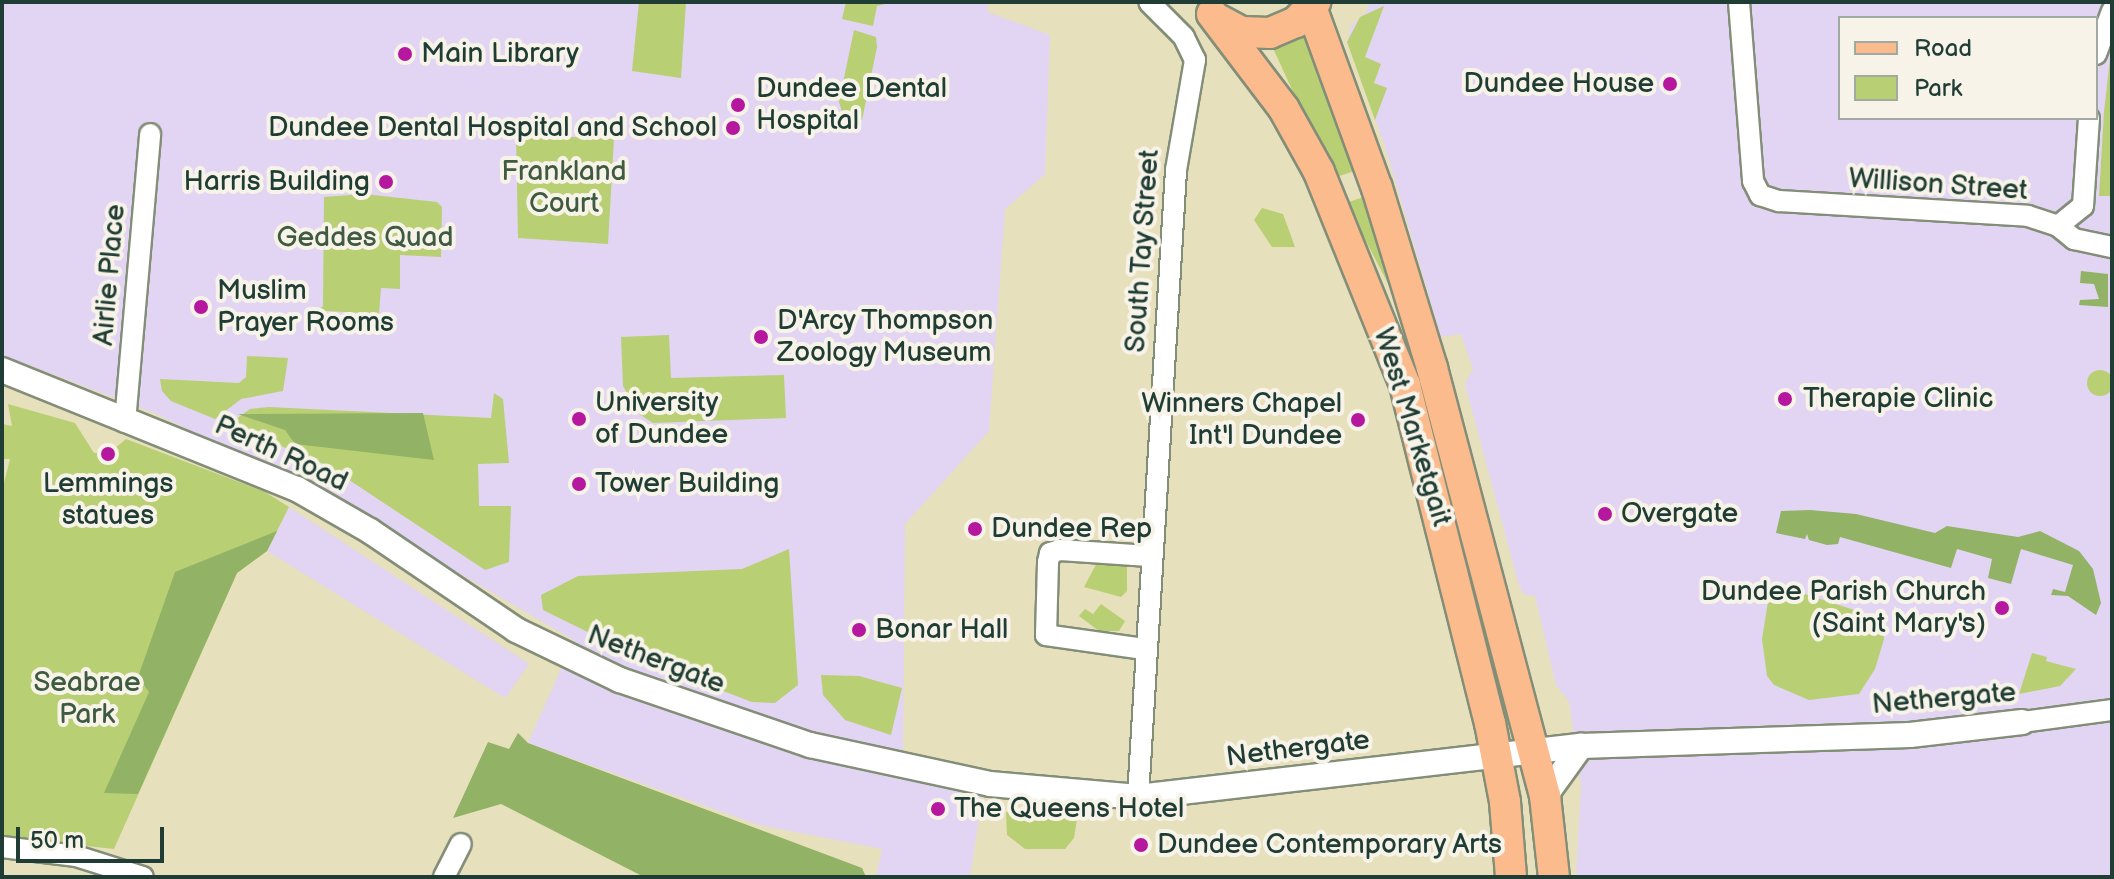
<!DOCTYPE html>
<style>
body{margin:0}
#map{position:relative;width:2114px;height:879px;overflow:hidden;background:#e7e0bc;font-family:"Balsamiq Sans",sans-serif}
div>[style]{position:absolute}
.built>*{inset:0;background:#e2d4f3}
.green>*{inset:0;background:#b9cf73}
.round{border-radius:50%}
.forest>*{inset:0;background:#92b265}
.roads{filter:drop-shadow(2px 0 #838e78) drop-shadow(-2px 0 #838e78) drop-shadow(0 2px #838e78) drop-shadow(0 -2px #838e78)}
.minor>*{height:20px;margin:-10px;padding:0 10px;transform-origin:10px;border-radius:10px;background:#fff}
.tertiary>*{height:24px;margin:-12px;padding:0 12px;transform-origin:12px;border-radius:12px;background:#fff}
.primary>*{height:30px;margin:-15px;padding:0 15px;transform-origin:15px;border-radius:15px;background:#fbbb8c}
.dots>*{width:22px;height:22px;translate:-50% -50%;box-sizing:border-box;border:4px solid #f7f3e8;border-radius:50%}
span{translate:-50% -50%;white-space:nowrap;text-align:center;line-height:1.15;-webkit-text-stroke:8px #f7f3e8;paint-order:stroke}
.poi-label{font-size:28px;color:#1f3d34}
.left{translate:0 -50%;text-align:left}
.right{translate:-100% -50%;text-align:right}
.park-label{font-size:28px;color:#3e5a41}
.street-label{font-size:28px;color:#1f3d34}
.frame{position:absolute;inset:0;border:4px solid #1f3d34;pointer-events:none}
.legend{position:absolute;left:1838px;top:16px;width:260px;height:104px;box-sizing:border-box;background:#f7f3e8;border:2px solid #a1aaa0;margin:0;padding:10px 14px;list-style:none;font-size:24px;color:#1f3d34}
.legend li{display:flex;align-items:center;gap:16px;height:40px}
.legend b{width:40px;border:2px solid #a1aaa0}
.scale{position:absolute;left:16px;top:827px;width:148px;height:36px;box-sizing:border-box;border:4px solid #1f3d34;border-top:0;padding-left:10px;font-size:24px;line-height:28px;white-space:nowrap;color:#1f3d34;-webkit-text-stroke:6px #f7f3e8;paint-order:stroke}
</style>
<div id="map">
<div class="built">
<i style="clip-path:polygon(2px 2px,988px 2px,987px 12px,1050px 35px,1045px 174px,1005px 209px,989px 431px,905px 524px,903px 760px,882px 763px,879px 779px,885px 769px,983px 792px,970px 877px,876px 877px,882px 849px,759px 825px,528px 743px,574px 640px,326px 496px,154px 413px,2px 355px)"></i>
<i style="clip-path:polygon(evenodd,1369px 2px,2112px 2px,2112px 877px,1576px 877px,1581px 786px,1569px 701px,1556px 685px,1535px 596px,1523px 594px,1518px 582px,1465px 384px,1473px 369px,1461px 334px,1441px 337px,1385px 146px,1347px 42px,1351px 26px,1367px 11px,1369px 2px,1840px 18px,2096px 18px,2096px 118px,1840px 118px,1840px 18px)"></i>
<i style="clip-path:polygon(289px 507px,529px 664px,505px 698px,267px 551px)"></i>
</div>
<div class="green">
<i style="clip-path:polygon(639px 2px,686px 2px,681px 78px,632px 71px)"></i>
<i style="clip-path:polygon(846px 2px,894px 2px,877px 6px,873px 26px,842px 19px)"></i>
<i style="clip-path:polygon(1384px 6px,1365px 57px,1381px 64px,1374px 83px,1387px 88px,1375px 120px,1347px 42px,1360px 17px)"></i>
<i style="clip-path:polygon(854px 30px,876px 37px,877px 47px,862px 120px,843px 115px,839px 102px)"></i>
<i style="clip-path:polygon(1302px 32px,1358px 170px,1333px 178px,1271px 44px)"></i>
<i style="clip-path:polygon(2112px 41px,2112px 196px,2099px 196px,2104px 112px)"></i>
<i style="clip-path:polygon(516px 134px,614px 139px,608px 244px,518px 238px)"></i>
<i style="clip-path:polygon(364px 194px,437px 202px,442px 207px,441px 257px,400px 255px,400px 289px,381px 288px,379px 314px,327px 311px,311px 316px,323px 306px,324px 197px)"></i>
<i style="clip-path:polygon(1369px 195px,1398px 291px,1393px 293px,1346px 203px)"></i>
<i style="clip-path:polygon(1262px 208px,1283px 214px,1295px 247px,1272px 247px,1254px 220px)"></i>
<i style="clip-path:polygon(669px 335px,671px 378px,784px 375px,786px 418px,653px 423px,639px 414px,623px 386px,621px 337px)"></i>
<i style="clip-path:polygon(247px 356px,288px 358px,283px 391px,241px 399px,215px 419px,171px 401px,162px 391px,160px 379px,239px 383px,246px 377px)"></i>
<i class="round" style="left:2087px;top:370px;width:26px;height:26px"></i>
<i style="clip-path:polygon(494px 393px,503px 399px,509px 463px,478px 464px,479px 506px,511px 506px,509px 562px,485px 570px,328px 466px,229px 424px,250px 409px,269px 407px,491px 418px)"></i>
<i style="clip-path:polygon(8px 404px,75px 423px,94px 453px,108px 454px,126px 439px,265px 492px,289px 507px,267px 551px,237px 573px,114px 849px,2px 837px,2px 491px,10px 459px,2px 459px,2px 424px,12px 426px)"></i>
<i style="clip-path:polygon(789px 549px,798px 685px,775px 703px,752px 702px,655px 665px,543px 610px,541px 595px,578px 576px,742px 569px)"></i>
<i style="clip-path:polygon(1100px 557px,1127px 563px,1127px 591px,1121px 597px,1084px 587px)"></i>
<i style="clip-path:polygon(1771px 583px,1882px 619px,1884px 639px,1875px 669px,1859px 694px,1809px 700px,1774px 685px,1767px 676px,1762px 639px)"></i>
<i style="clip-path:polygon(1101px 604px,1125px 621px,1119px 631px,1099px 631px,1079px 616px,1085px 609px,1093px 614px)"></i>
<i style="clip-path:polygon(2032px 653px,2047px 657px,2046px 661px,2076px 669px,2060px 686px,2019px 694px)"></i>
<i style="clip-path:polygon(821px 675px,859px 676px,902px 688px,891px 735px,845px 720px,823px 695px)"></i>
<i style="clip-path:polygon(1006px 812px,1077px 819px,1074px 838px,1065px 849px,1025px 849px,1007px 835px)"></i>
</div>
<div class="forest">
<i style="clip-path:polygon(2081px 271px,2108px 274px,2108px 307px,2079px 305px,2080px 300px,2099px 299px,2094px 284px,2080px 283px)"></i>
<i style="clip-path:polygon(423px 413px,434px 460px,295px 444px,285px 430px,238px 414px)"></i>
<i style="clip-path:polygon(1810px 510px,1856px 514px,1935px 533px,1947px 526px,2018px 537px,2040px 531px,2079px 551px,2093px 569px,2101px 603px,2096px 615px,2068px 596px,2051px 595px,2053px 589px,2065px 592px,2073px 565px,2021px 549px,2011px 584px,1988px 578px,1992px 559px,1957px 549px,1951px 568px,1840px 537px,1838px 544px,1827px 545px,1809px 540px,1807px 534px,1805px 539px,1776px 533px,1781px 511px)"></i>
<i style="clip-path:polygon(277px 531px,267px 551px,237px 573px,138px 794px,104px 793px,149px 692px,138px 677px,175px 572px)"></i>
<i style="clip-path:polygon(518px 733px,528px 743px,862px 868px,866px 877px,644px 877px,501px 804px,453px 818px,488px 742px,509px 749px)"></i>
</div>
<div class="roads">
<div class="minor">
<i style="left:1739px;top:2px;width:180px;rotate:85.5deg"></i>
<i style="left:1753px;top:181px;width:16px;rotate:63deg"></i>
<i style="left:1760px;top:195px;width:20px;rotate:18deg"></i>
<i style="left:1779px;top:201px;width:249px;rotate:3.4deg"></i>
<i style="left:2028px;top:216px;width:32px;rotate:18deg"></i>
<i style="left:2058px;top:226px;width:21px;rotate:39deg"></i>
<i style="left:2074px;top:239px;width:39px;rotate:12deg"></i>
<i style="left:2096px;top:54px;width:46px;rotate:-69.6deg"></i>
<i style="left:2058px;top:226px;width:32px;rotate:-39deg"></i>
<i style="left:2083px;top:206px;width:88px;rotate:-86.1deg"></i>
<i style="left:125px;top:422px;width:289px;rotate:-85deg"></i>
<i style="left:1144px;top:649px;width:99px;rotate:-171.9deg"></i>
<i style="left:1046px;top:635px;width:73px;rotate:-88.4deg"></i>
<i style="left:1048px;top:562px;width:9px;rotate:-77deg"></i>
<i style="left:1050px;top:553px;width:10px;rotate:-17deg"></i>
<i style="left:1060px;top:550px;width:89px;rotate:3.9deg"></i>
<i style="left:2022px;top:722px;width:91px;rotate:-7.6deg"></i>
<i style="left:1138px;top:797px;width:628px;rotate:-86.53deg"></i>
<i style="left:1176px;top:170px;width:112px;rotate:-80.2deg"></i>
<i style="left:1195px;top:60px;width:25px;rotate:-116deg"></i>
<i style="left:1184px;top:37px;width:49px;rotate:-135deg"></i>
<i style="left:2px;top:847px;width:75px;rotate:6.9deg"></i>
<i style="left:76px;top:856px;width:70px;rotate:17.4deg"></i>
<i style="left:444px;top:877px;width:37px;rotate:-63deg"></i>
</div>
<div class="tertiary">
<i style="left:2px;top:370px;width:318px;rotate:22deg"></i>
<i style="left:297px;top:489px;width:84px;rotate:29.9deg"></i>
<i style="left:370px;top:531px;width:176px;rotate:34.1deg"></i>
<i style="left:516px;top:630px;width:115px;rotate:25.7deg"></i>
<i style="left:620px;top:680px;width:201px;rotate:18.9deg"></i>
<i style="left:810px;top:745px;width:184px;rotate:12.2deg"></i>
<i style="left:990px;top:784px;width:149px;rotate:5deg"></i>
<i style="left:1138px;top:797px;width:446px;rotate:-6.6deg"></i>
<i style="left:1581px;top:746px;width:329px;rotate:-1.9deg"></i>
<i style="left:1910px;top:735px;width:113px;rotate:-6.6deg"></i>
<i style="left:1545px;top:796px;width:62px;rotate:-54.2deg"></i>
</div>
<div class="primary">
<i style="left:1311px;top:7px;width:193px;rotate:70deg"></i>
<i style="left:1377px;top:188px;width:188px;rotate:73deg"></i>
<i style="left:1432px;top:368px;width:443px;rotate:75.2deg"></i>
<i style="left:1545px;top:796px;width:81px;rotate:83.7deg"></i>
<i style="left:1212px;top:14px;width:119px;rotate:52.8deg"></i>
<i style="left:1284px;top:109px;width:72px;rotate:60.9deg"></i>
<i style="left:1319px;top:172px;width:230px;rotate:68deg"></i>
<i style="left:1405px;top:385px;width:349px;rotate:75.9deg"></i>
<i style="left:1490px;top:723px;width:80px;rotate:79.2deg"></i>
<i style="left:1505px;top:802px;width:75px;rotate:85.4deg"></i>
<i style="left:1219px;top:20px;width:26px;rotate:28deg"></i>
<i style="left:1242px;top:32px;width:28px;rotate:2deg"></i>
<i style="left:1270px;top:33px;width:28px;rotate:-23deg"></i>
<i style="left:1296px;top:22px;width:28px;rotate:-46deg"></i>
</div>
</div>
<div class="dots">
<i style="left:405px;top:54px;background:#b5179e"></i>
<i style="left:1670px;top:84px;background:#b5179e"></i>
<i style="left:738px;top:105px;background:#b5179e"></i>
<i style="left:733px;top:128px;background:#b5179e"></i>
<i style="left:386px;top:182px;background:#b5179e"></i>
<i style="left:201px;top:307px;background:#b5179e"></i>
<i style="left:761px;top:337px;background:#b5179e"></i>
<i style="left:1785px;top:399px;background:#b5179e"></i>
<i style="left:579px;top:419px;background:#b5179e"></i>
<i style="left:1358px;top:420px;background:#b5179e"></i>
<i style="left:108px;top:454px;background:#b5179e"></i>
<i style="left:579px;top:484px;background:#b5179e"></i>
<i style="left:1605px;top:514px;background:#b5179e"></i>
<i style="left:975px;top:529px;background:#b5179e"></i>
<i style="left:2002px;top:608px;background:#b5179e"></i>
<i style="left:859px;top:630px;background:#b5179e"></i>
<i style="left:938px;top:809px;background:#b5179e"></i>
<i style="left:1141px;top:845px;background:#b5179e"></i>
</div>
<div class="poi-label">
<span class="left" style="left:421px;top:54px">Main Library</span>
<span class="right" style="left:1654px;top:84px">Dundee House</span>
<span class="left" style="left:756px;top:105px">Dundee Dental<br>Hospital</span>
<span class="right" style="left:717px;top:128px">Dundee Dental Hospital and School</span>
<span class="right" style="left:370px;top:182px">Harris Building</span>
<span class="left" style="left:217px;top:307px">Muslim<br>Prayer Rooms</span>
<span class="left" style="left:777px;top:337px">D'Arcy Thompson<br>Zoology Museum</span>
<span class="left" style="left:1803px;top:399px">Therapie Clinic</span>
<span class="left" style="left:595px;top:419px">University<br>of Dundee</span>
<span class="right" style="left:1342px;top:420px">Winners Chapel<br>Int'l Dundee</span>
<span style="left:108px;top:500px">Lemmings<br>statues</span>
<span class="left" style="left:595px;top:484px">Tower Building</span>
<span class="left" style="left:1621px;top:514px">Overgate</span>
<span class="left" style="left:991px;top:529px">Dundee Rep</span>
<span class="right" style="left:1986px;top:608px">Dundee Parish Church<br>(Saint Mary's)</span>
<span class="left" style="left:875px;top:630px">Bonar Hall</span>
<span class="left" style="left:954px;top:809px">The Queens Hotel</span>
<span class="left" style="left:1157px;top:845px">Dundee Contemporary Arts</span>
</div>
<div class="park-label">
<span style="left:564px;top:188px">Frankland<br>Court</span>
<span style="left:365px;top:238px">Geddes Quad</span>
<span style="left:87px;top:699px">Seabrae<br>Park</span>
</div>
<div class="street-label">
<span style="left:1938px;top:185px;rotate:4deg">Willison Street</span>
<span style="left:1143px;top:251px;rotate:-86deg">South Tay Street</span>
<span style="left:110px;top:275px;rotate:-85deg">Airlie Place</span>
<span style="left:1412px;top:427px;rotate:73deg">West Marketgait</span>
<span style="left:281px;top:454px;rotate:25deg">Perth Road</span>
<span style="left:656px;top:660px;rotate:21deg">Nethergate</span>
<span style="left:1944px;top:699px;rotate:-5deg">Nethergate</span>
<span style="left:1298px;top:749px;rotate:-7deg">Nethergate</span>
</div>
<div class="frame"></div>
<ul class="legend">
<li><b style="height:10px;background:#fbbb8c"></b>Road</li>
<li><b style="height:22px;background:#b9cf73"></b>Park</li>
</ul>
<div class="scale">50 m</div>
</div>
